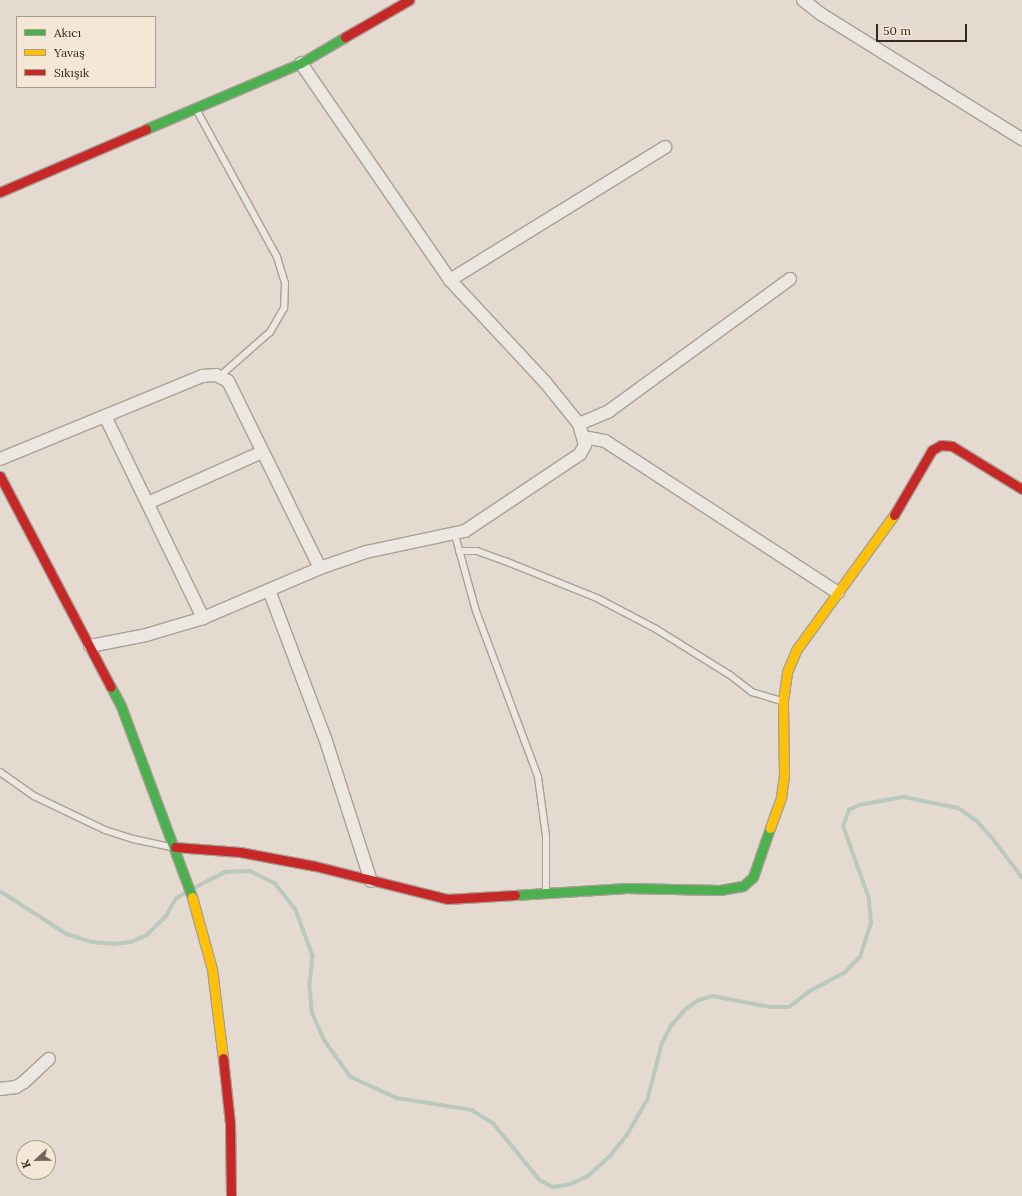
<!DOCTYPE html>
<meta charset="utf-8">
<style>
body{margin:0}
#map{position:relative;width:1022px;height:1196px;overflow:hidden;background:#e4dacf;font-family:Lora,serif}
div>[style]{position:absolute}
.stream>*{height:3.5px;margin:-1.75px;padding:0 1.75px;transform-origin:1.75px;border-radius:1.75px;background:#bac8bd}
.roads{filter:drop-shadow(1px 0 #a9a098) drop-shadow(-1px 0 #a9a098) drop-shadow(0 1px #a9a098) drop-shadow(0 -1px #a9a098)}
.lane>*{height:6px;margin:-3px;padding:0 3px;transform-origin:3px;border-radius:3px;background:#ece7e0}
.street>*{height:12px;margin:-6px;padding:0 6px;transform-origin:6px;border-radius:6px;background:#ece7e0}
.fast>*{height:9px;margin:-4.5px;padding:0 4.5px;transform-origin:4.5px;border-radius:4.5px;background:#4caf50}
.slow>*{height:9px;margin:-4.5px;padding:0 4.5px;transform-origin:4.5px;border-radius:4.5px;background:#ffc107}
.jam>*{height:9px;margin:-4.5px;padding:0 4.5px;transform-origin:4.5px;border-radius:4.5px;background:#c62828}
span{translate:-50% -50%;white-space:nowrap;text-align:center;line-height:1.15;-webkit-text-stroke:3.5px #f4e7d6;paint-order:stroke}
.legend{position:absolute;left:16px;top:16px;width:140px;height:72px;box-sizing:border-box;background:#f4e7d6;border:1px solid #a99b8d;margin:0;padding:5px 7px;list-style:none;font-size:12px;color:#382820}
.legend li{display:flex;align-items:center;gap:8px;height:20px}
.legend b{width:20px;border:1px solid #a99b8d}
.north{position:absolute;left:16px;top:1140px;width:40px;height:40px;box-sizing:border-box;background:#f4e7d6;border:1px solid #a99b8d;border-radius:50%;rotate:248deg;font-size:11px;font-weight:700;line-height:16px;text-align:center;color:#382820}
.north::after{content:'';display:block;margin:auto;width:14px;height:18px;background:#74665d;clip-path:polygon(50% 0,100% 100%,50% 72%,0 100%)}
.scale{position:absolute;left:876px;top:24px;width:91px;height:18px;box-sizing:border-box;border:2px solid #382820;border-top:0;padding-left:5px;font-size:12px;line-height:14px;white-space:nowrap;color:#382820;-webkit-text-stroke:3px #f4e7d6;paint-order:stroke}
</style>
<div id="map">
<div class="stream">
<i style="left:194px;top:888px;width:35px;rotate:-27deg"></i>
<i style="left:225px;top:872px;width:25px;rotate:-2deg"></i>
<i style="left:250px;top:871px;width:28px;rotate:26deg"></i>
<i style="left:275px;top:883px;width:34px;rotate:52deg"></i>
<i style="left:296px;top:910px;width:49px;rotate:69.7deg"></i>
<i style="left:313px;top:956px;width:31px;rotate:96deg"></i>
<i style="left:310px;top:987px;width:25px;rotate:85deg"></i>
<i style="left:312px;top:1012px;width:32px;rotate:66deg"></i>
<i style="left:325px;top:1041px;width:44px;rotate:54.2deg"></i>
<i style="left:351px;top:1077px;width:51px;rotate:24.5deg"></i>
<i style="left:397px;top:1098px;width:76px;rotate:9.1deg"></i>
<i style="left:472px;top:1110px;width:26px;rotate:32deg"></i>
<i style="left:494px;top:1124px;width:72px;rotate:50.6deg"></i>
<i style="left:540px;top:1180px;width:15px;rotate:28deg"></i>
<i style="left:553px;top:1187px;width:18px;rotate:-9deg"></i>
<i style="left:571px;top:1184px;width:19px;rotate:-25deg"></i>
<i style="left:588px;top:1176px;width:30px;rotate:-42deg"></i>
<i style="left:610px;top:1156px;width:27px;rotate:-51deg"></i>
<i style="left:627px;top:1135px;width:39px;rotate:-60deg"></i>
<i style="left:647px;top:1101px;width:60px;rotate:-75.5deg"></i>
<i style="left:662px;top:1043px;width:19px;rotate:-62deg"></i>
<i style="left:671px;top:1026px;width:23px;rotate:-49deg"></i>
<i style="left:686px;top:1009px;width:16px;rotate:-35deg"></i>
<i style="left:699px;top:1000px;width:15px;rotate:-16deg"></i>
<i style="left:713px;top:996px;width:58px;rotate:10.9deg"></i>
<i style="left:770px;top:1007px;width:19px"></i>
<i style="left:789px;top:1007px;width:26px;rotate:-37deg"></i>
<i style="left:810px;top:991px;width:40px;rotate:-28deg"></i>
<i style="left:845px;top:972px;width:21px;rotate:-45deg"></i>
<i style="left:860px;top:957px;width:35px;rotate:-72deg"></i>
<i style="left:871px;top:924px;width:25px;rotate:-95deg"></i>
<i style="left:869px;top:899px;width:77px;rotate:-109.6deg"></i>
<i style="left:843px;top:826px;width:17px;rotate:-69deg"></i>
<i style="left:849px;top:810px;width:11px;rotate:-27deg"></i>
<i style="left:859px;top:805px;width:46px;rotate:-10.1deg"></i>
<i style="left:904px;top:797px;width:55px;rotate:11.5deg"></i>
<i style="left:958px;top:808px;width:23px;rotate:34deg"></i>
<i style="left:977px;top:821px;width:25px;rotate:48deg"></i>
<i style="left:994px;top:840px;width:46px;rotate:52.9deg"></i>
<i style="left:0;top:891px;width:80px;rotate:32.7deg"></i>
<i style="left:67px;top:934px;width:26px;rotate:18deg"></i>
<i style="left:92px;top:942px;width:21px;rotate:5deg"></i>
<i style="left:113px;top:944px;width:18px;rotate:-6deg"></i>
<i style="left:131px;top:942px;width:17px;rotate:-24deg"></i>
<i style="left:147px;top:935px;width:27px;rotate:-45deg"></i>
<i style="left:166px;top:916px;width:20px;rotate:-60deg"></i>
<i style="left:176px;top:899px;width:11px;rotate:-34deg"></i>
</div>
<div class="roads">
<div class="lane">
<i style="left:196px;top:109px;width:169px;rotate:61.3deg"></i>
<i style="left:277px;top:257px;width:27px;rotate:73deg"></i>
<i style="left:285px;top:283px;width:25px;rotate:92deg"></i>
<i style="left:284px;top:308px;width:28px;rotate:120deg"></i>
<i style="left:270px;top:332px;width:67px;rotate:138.7deg"></i>
<i style="left:455px;top:535px;width:79px;rotate:74.6deg"></i>
<i style="left:476px;top:611px;width:177px;rotate:69.5deg"></i>
<i style="left:538px;top:777px;width:60px;rotate:82.3deg"></i>
<i style="left:546px;top:836px;width:56px;rotate:90deg"></i>
<i style="left:459px;top:551px;width:18px"></i>
<i style="left:477px;top:551px;width:30px;rotate:20deg"></i>
<i style="left:505px;top:561px;width:99px;rotate:21.9deg"></i>
<i style="left:597px;top:598px;width:67px;rotate:27.7deg"></i>
<i style="left:656px;top:629px;width:87px;rotate:31.9deg"></i>
<i style="left:730px;top:675px;width:28px;rotate:38deg"></i>
<i style="left:752px;top:692px;width:31px;rotate:17deg"></i>
<i style="left:0;top:772px;width:42px;rotate:35.2deg"></i>
<i style="left:34px;top:796px;width:79px;rotate:25.6deg"></i>
<i style="left:105px;top:830px;width:29px;rotate:18deg"></i>
<i style="left:133px;top:839px;width:39px;rotate:12deg"></i>
</div>
<div class="street">
<i style="left:803px;top:0;width:23px;rotate:38deg"></i>
<i style="left:821px;top:14px;width:237px;rotate:31.9deg"></i>
<i style="left:450px;top:280px;width:253px;rotate:-31.7deg"></i>
<i style="left:105px;top:416px;width:225px;rotate:64.1deg"></i>
<i style="left:579px;top:424px;width:33px;rotate:-23deg"></i>
<i style="left:609px;top:411px;width:224px;rotate:-36.1deg"></i>
<i style="left:583px;top:437px;width:22px;rotate:10deg"></i>
<i style="left:605px;top:441px;width:278px;rotate:33.1deg"></i>
<i style="left:0;top:459px;width:218px;rotate:-22.3deg"></i>
<i style="left:202px;top:376px;width:14px;rotate:-4deg"></i>
<i style="left:216px;top:375px;width:13px;rotate:27deg"></i>
<i style="left:228px;top:381px;width:208px;rotate:63.8deg"></i>
<i style="left:148px;top:503px;width:125px;rotate:-24.1deg"></i>
<i style="left:269px;top:590px;width:158px;rotate:69.3deg"></i>
<i style="left:325px;top:738px;width:150px;rotate:72.2deg"></i>
<i style="left:90px;top:646px;width:57px;rotate:-11.1deg"></i>
<i style="left:146px;top:635px;width:59px;rotate:-16.6deg"></i>
<i style="left:203px;top:618px;width:127px;rotate:-23.1deg"></i>
<i style="left:320px;top:568px;width:49px;rotate:-19.2deg"></i>
<i style="left:366px;top:552px;width:101px;rotate:-12deg"></i>
<i style="left:465px;top:531px;width:138px;rotate:-33.8deg"></i>
<i style="left:580px;top:454px;width:10px;rotate:-61deg"></i>
<i style="left:585px;top:445px;width:22px;rotate:-106deg"></i>
<i style="left:579px;top:424px;width:54px;rotate:-129deg"></i>
<i style="left:545px;top:382px;width:139px;rotate:-133deg"></i>
<i style="left:450px;top:280px;width:263px;rotate:-124.5deg"></i>
<i style="left:0;top:1089px;width:16px;rotate:-7deg"></i>
<i style="left:16px;top:1087px;width:9px;rotate:-32deg"></i>
<i style="left:24px;top:1082px;width:34px;rotate:-43deg"></i>
</div>
<div class="fast">
<i style="left:146px;top:129px;width:168px;rotate:-23.1deg"></i>
<i style="left:301px;top:63px;width:51px;rotate:-30.6deg"></i>
<i style="left:111px;top:687px;width:21px;rotate:62deg"></i>
<i style="left:121px;top:706px;width:204px;rotate:69.6deg"></i>
<i style="left:515px;top:895px;width:112px;rotate:-3.6deg"></i>
<i style="left:627px;top:888px;width:93px;rotate:1.2deg"></i>
<i style="left:720px;top:890px;width:23px;rotate:-10deg"></i>
<i style="left:743px;top:886px;width:13px;rotate:-42deg"></i>
<i style="left:753px;top:877px;width:52px;rotate:-70.9deg"></i>
</div>
<div class="slow">
<i style="left:770px;top:828px;width:33px;rotate:-70deg"></i>
<i style="left:781px;top:797px;width:21px;rotate:-82deg"></i>
<i style="left:784px;top:776px;width:75px;rotate:-90.8deg"></i>
<i style="left:783px;top:701px;width:29px;rotate:-82deg"></i>
<i style="left:787px;top:672px;width:25px;rotate:-67deg"></i>
<i style="left:797px;top:649px;width:165px;rotate:-54.1deg"></i>
<i style="left:192px;top:897px;width:75px;rotate:74.5deg"></i>
<i style="left:212px;top:969px;width:90px;rotate:83deg"></i>
</div>
<div class="jam">
<i style="left:345px;top:37px;width:74px;rotate:-30deg"></i>
<i style="left:0;top:192px;width:159px;rotate:-23.3deg"></i>
<i style="left:0;top:476px;width:238px;rotate:62.3deg"></i>
<i style="left:894px;top:515px;width:75px;rotate:-59.7deg"></i>
<i style="left:932px;top:450px;width:10px;rotate:-29deg"></i>
<i style="left:941px;top:445px;width:11px;rotate:5deg"></i>
<i style="left:952px;top:446px;width:82px;rotate:31.6deg"></i>
<i style="left:175px;top:847px;width:65px;rotate:4.4deg"></i>
<i style="left:240px;top:852px;width:76px;rotate:10.6deg"></i>
<i style="left:315px;top:866px;width:136px;rotate:14deg"></i>
<i style="left:447px;top:899px;width:68px;rotate:-3.4deg"></i>
<i style="left:223px;top:1058px;width:65px;rotate:83.9deg"></i>
<i style="left:230px;top:1123px;width:73px;rotate:89.2deg"></i>
</div>
</div>
<ul class="legend">
<li><b style="height:5px;background:#4caf50"></b>Akıcı</li>
<li><b style="height:5px;background:#ffc107"></b>Yavaş</li>
<li><b style="height:5px;background:#c62828"></b>Sıkışık</li>
</ul>
<div class="north">K</div>
<div class="scale">50 m</div>
</div>
